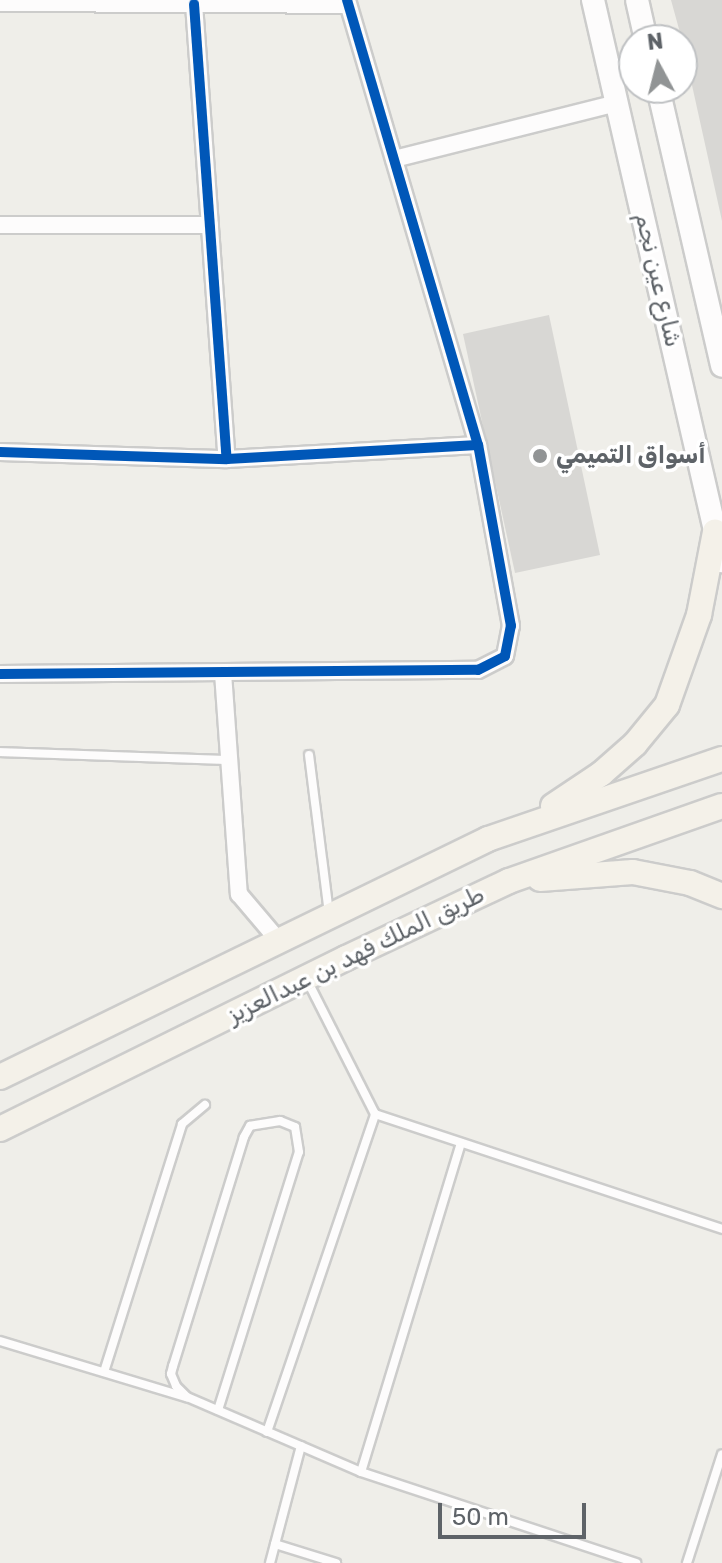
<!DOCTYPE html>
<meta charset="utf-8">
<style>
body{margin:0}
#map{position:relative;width:722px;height:1563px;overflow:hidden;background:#efeee9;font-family:Rubik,Vazirmatn,sans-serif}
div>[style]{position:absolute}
.building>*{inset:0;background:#d8d7d4}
.roads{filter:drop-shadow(2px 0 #cccccb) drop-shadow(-2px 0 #cccccb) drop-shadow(0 2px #cccccb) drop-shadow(0 -2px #cccccb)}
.service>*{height:8px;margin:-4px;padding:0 4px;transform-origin:4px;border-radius:4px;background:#fdfcfc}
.minor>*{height:16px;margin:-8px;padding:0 8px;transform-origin:8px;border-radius:8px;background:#fdfcfc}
.secondary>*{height:22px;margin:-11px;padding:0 11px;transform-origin:11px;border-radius:11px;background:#fdfcfc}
.primary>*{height:24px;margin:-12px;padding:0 12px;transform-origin:12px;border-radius:12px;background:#f4f1e9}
.cycleway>*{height:10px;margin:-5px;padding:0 5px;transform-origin:5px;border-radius:5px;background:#0057b8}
.dots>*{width:22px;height:22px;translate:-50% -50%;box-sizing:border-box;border:4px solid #fff;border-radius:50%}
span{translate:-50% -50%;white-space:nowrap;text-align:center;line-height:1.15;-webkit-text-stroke:7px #fff;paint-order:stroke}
.street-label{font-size:24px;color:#5e6368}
.poi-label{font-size:24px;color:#5e6368;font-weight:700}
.left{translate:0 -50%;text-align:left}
.north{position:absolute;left:618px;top:24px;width:80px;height:80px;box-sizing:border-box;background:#fff;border:2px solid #bfc1c3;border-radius:50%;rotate:353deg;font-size:22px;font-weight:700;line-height:32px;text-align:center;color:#5e6368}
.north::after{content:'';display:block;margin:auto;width:28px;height:36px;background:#919495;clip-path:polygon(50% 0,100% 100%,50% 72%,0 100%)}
.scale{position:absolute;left:438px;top:1503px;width:148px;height:36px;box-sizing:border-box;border:4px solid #5e6368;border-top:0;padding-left:10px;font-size:24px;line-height:28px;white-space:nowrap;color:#5e6368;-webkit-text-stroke:6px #fff;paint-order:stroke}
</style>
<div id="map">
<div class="building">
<i style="clip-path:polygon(671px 0,722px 0,722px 221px,682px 40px)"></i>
<i style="clip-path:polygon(549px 315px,600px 555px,515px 573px,463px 334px)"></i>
</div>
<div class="roads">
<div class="service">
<i style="left:0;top:752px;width:229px;rotate:2deg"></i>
<i style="left:309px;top:755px;width:160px;rotate:82.8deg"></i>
<i style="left:308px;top:982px;width:148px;rotate:63.1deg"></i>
<i style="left:375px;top:1114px;width:366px;rotate:18.3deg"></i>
<i style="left:0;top:1341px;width:194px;rotate:16.8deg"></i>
<i style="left:104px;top:1372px;width:260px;rotate:-72.5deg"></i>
<i style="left:182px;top:1124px;width:30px;rotate:-40deg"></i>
<i style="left:218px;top:1410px;width:270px;rotate:-72.6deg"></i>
<i style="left:299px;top:1152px;width:25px;rotate:-99deg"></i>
<i style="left:295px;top:1127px;width:16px;rotate:-158deg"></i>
<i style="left:280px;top:1121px;width:30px;rotate:171deg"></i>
<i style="left:250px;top:1126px;width:13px;rotate:119deg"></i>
<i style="left:244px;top:1137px;width:240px;rotate:107.2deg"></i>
<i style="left:173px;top:1366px;width:8px;rotate:104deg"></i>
<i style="left:171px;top:1374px;width:13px;rotate:67deg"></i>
<i style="left:176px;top:1386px;width:16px;rotate:45deg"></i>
<i style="left:187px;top:1397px;width:189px;rotate:23.3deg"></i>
<i style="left:361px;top:1472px;width:290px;rotate:18.3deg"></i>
<i style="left:267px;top:1432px;width:336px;rotate:-71.2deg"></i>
<i style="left:361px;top:1472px;width:344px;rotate:-73.1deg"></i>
<i style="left:275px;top:1544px;width:64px;rotate:17.3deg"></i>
<i style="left:270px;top:1563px;width:121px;rotate:-75.2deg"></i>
<i style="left:687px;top:1563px;width:114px;rotate:-72.2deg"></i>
</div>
<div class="minor">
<i style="left:0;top:3px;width:348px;rotate:0.3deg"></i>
<i style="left:194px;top:4px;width:456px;rotate:85.9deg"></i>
<i style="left:394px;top:159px;width:230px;rotate:-14.1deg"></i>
<i style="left:0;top:225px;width:210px"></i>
<i style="left:0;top:452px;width:227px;rotate:1.8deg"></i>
<i style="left:227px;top:459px;width:251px;rotate:-3.2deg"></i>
<i style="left:478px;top:445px;width:464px;rotate:-106.4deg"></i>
<i style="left:223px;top:673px;width:222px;rotate:85.9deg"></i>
<i style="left:239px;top:894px;width:60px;rotate:49.7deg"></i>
<i style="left:0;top:674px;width:478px;rotate:-0.5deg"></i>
<i style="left:478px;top:670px;width:30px;rotate:-27deg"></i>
<i style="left:505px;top:656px;width:31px;rotate:-79deg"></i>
<i style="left:511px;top:626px;width:184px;rotate:-100.3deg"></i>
</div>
<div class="secondary">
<i style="left:593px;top:0;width:576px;rotate:77.05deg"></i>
<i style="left:637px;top:0;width:41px;rotate:77.3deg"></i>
<i style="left:658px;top:88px;width:285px;rotate:77deg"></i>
</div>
<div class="primary">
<i style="left:553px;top:806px;width:58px;rotate:-33.7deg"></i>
<i style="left:601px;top:774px;width:45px;rotate:-41.4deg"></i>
<i style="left:635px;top:744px;width:50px;rotate:-50.6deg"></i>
<i style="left:667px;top:705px;width:96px;rotate:-70.4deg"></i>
<i style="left:699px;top:615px;width:85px;rotate:-79.1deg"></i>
<i style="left:540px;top:879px;width:93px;rotate:-4.3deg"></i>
<i style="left:633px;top:872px;width:58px;rotate:10.9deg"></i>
<i style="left:690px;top:883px;width:35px;rotate:22deg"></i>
<i style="left:0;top:1077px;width:543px;rotate:-26deg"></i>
<i style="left:488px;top:839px;width:247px;rotate:-18.9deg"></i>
<i style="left:0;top:1129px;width:386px;rotate:-26.3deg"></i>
<i style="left:346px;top:958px;width:180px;rotate:-25.3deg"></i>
<i style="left:509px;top:881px;width:226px;rotate:-19.4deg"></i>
</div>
</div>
<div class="cycleway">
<i style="left:194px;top:4px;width:456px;rotate:85.9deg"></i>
<i style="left:0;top:452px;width:227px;rotate:1.8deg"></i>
<i style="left:227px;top:459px;width:251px;rotate:-3.2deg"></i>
<i style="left:478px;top:445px;width:464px;rotate:-106.4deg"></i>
<i style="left:0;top:674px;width:478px;rotate:-0.5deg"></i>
<i style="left:478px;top:670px;width:30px;rotate:-27deg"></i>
<i style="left:505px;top:656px;width:31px;rotate:-79deg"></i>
<i style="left:511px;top:626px;width:184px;rotate:-100.3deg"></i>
</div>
<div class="dots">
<i style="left:540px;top:456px;background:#919495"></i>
</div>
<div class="street-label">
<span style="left:658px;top:280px;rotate:77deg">شارع عين نجم</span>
<span style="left:356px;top:955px;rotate:-26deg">طريق الملك فهد بن عبدالعزيز</span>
</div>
<div class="poi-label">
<span class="left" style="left:556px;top:456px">أسواق التميمي</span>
</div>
<div class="north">N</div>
<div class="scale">50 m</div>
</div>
